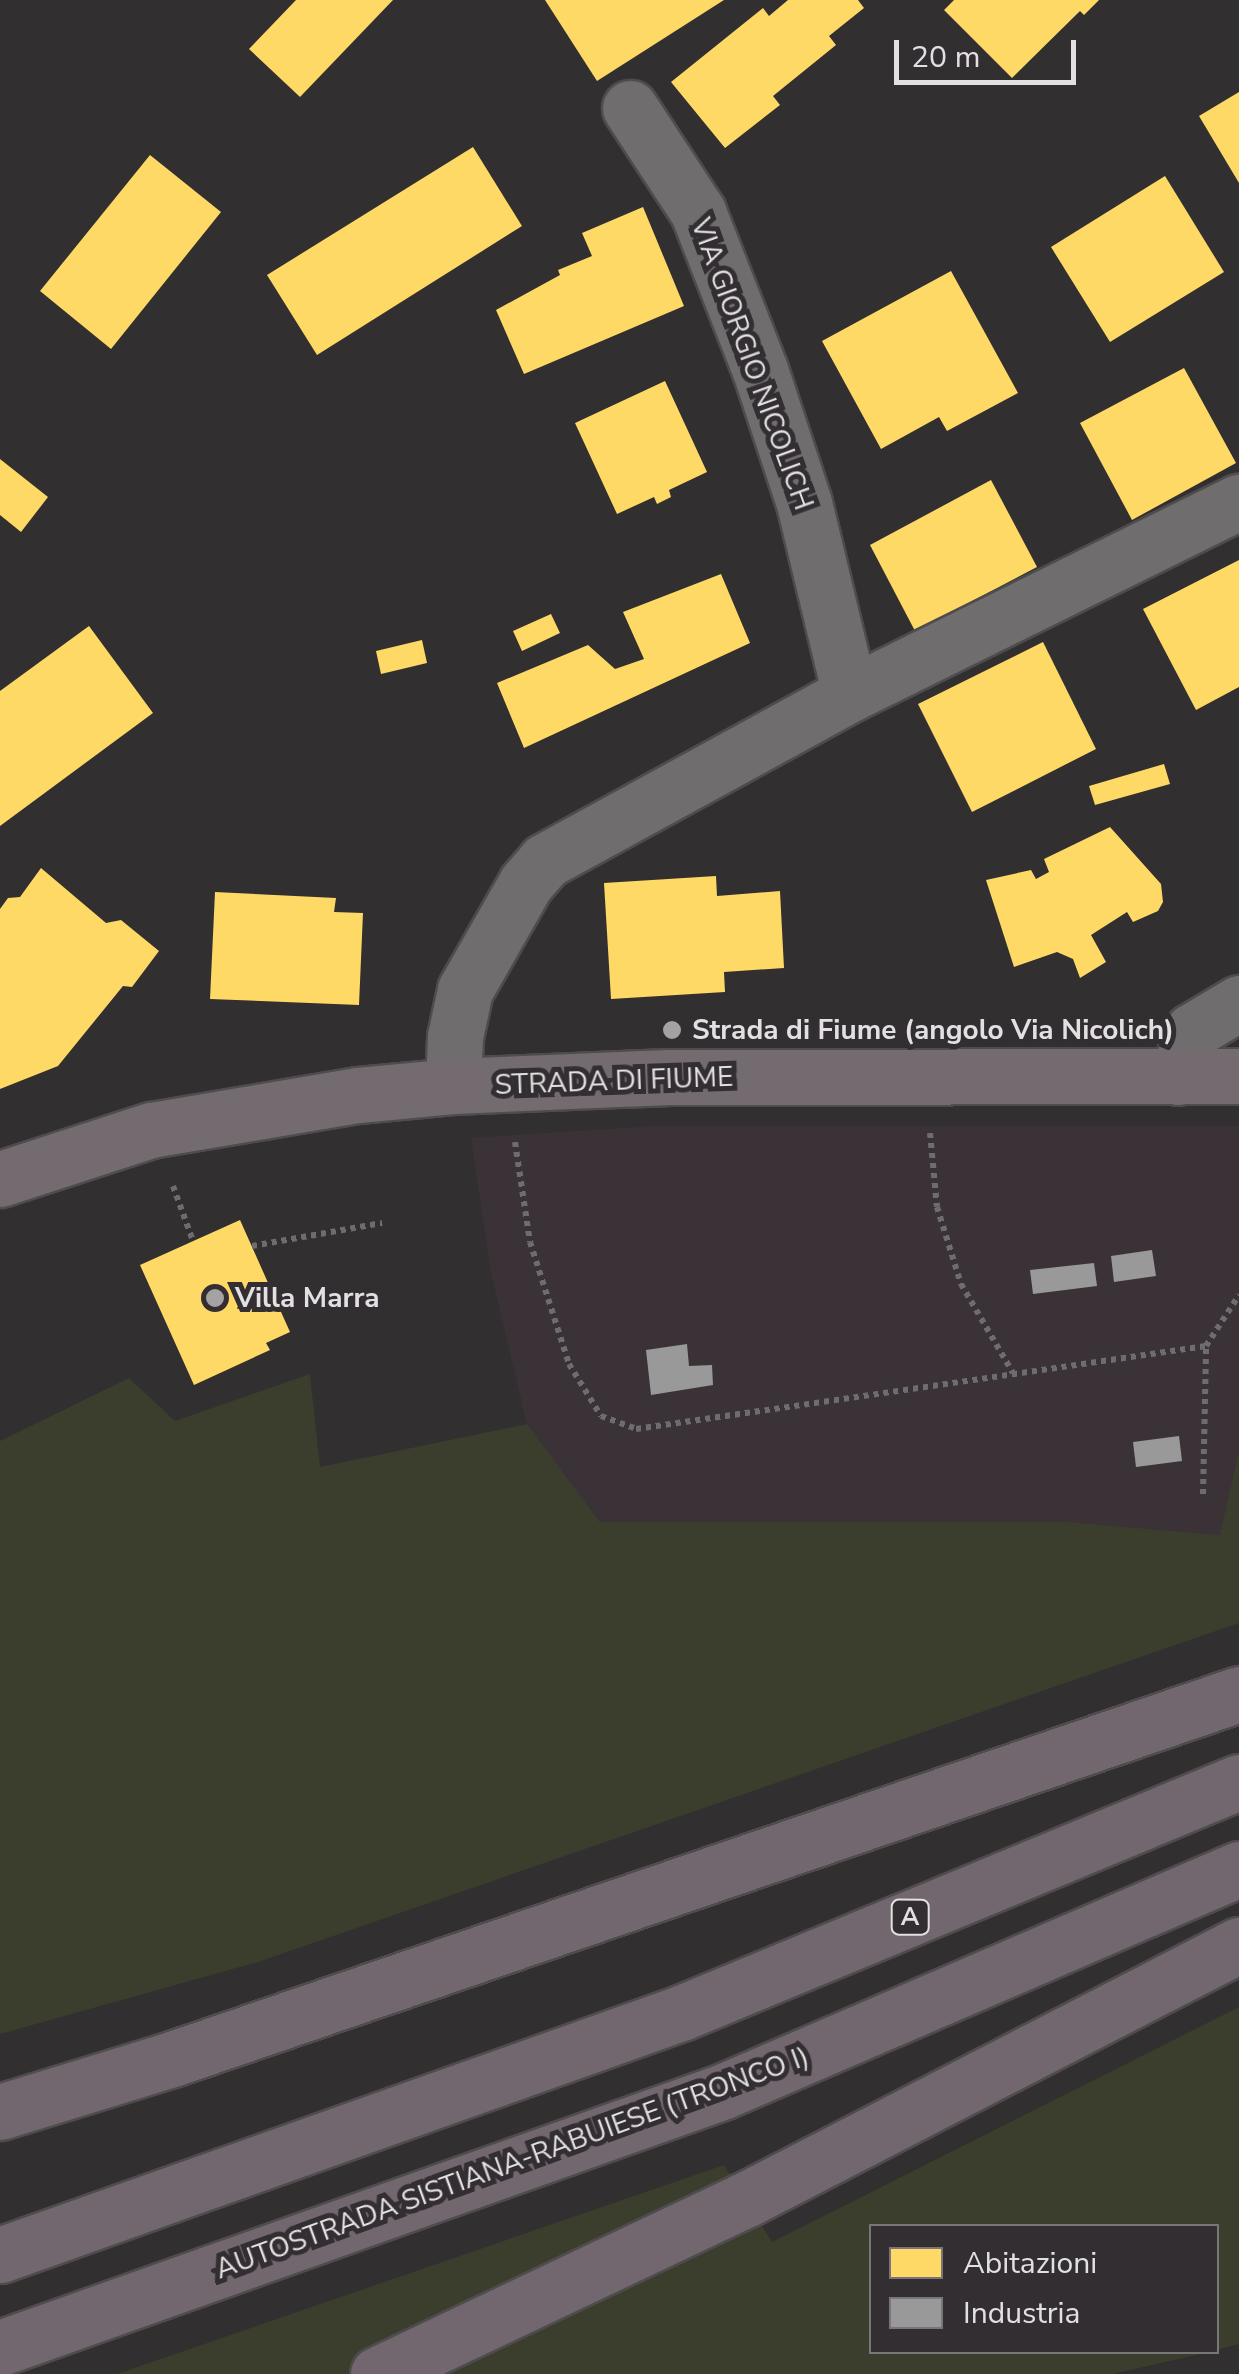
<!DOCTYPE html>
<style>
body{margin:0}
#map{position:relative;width:1239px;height:2374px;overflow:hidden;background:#312f30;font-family:"Nunito Sans",sans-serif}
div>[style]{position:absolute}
.built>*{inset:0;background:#3b3238}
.green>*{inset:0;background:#3b3d2d}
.homes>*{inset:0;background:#ffd966}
.industry>*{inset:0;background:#999}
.path>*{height:6px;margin-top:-3px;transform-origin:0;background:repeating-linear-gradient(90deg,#6e6d6e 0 5px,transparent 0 10px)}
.roads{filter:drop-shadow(2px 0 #4e4c4d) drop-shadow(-2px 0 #4e4c4d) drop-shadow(0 2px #4e4c4d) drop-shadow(0 -2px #4e4c4d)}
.minor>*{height:55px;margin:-27.5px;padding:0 27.5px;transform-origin:27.5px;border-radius:27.5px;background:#6f6d6e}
.major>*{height:55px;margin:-27.5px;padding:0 27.5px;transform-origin:27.5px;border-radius:27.5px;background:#746b71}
.highway>*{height:55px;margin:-27.5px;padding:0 27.5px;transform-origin:27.5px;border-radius:27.5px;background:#72666f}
.dots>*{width:28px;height:28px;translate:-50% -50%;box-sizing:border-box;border:5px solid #322e31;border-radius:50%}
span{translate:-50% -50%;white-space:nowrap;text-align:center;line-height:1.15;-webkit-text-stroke:10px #322e31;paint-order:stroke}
.shield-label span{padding:2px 8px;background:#322e31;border:2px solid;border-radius:8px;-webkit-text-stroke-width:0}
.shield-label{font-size:25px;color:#e3e0e2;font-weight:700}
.street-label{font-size:28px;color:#e3e0e2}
.poi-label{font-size:28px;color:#e3e0e2;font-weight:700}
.left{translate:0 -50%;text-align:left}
.legend{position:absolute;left:869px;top:2224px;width:350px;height:130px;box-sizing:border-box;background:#322e31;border:2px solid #797578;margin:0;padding:12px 18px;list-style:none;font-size:30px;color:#e3e0e2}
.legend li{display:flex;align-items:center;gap:20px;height:50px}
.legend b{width:50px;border:2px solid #797578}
.scale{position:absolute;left:894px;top:40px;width:182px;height:45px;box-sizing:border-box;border:5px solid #e3e0e2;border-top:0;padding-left:12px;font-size:30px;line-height:35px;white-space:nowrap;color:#e3e0e2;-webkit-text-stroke:8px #322e31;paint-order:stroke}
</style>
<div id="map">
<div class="built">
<i style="clip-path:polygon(654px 1126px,1239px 1126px,1239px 1450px,1221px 1535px,1068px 1522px,600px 1522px,527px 1424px,491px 1273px,471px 1138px)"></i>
</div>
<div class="green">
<i style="clip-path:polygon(310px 1374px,320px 1467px,527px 1424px,600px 1522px,1068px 1522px,1220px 1535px,1239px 1450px,1239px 1623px,258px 1962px,0 2034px,0 1441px,129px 1378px,175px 1421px)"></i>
<i style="clip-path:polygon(1239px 2007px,1239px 2344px,1217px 2350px,1216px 2226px,872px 2226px,872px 2352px,1209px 2352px,1113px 2374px,117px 2374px,724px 2165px,772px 2242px)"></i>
</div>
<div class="homes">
<i style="clip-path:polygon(296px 0,393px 0,300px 97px,249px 49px)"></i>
<i style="clip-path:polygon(545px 0,724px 0,597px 81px)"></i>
<i style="clip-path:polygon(788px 0,858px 0,864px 8px,829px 36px,836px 45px,773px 96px,780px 105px,725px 148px,671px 82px,763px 8px,769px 16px)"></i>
<i style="clip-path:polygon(954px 0,1099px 0,1084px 15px,1080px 11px,1012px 78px,944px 10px)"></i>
<i style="clip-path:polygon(1239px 92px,1239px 183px,1199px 116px)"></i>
<i style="clip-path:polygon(473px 147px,522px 226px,317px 355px,267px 275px)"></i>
<i style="clip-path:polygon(150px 155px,221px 212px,111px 349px,40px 291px)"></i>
<i style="clip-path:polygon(1165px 176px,1224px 272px,1110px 342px,1051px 247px)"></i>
<i style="clip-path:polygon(643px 207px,684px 306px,524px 374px,496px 310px,560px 275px,558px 270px,592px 256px,582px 233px)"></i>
<i style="clip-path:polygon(951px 271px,1018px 393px,947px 431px,939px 417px,881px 449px,822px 341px)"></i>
<i style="clip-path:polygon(1184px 368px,1236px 463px,1132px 520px,1080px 423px)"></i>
<i style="clip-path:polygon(665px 381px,707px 472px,669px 490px,671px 497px,657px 504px,654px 497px,617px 514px,575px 423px)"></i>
<i style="clip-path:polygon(0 459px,48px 497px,21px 532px,0 515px)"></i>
<i style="clip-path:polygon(991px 480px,1037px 567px,915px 631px,870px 545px)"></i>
<i style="clip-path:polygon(1239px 560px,1239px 687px,1196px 710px,1143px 609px)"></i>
<i style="clip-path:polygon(721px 574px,750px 643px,524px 748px,497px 683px,588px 645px,615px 669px,644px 659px,623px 612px)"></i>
<i style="clip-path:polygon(551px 614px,560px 633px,522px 651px,513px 631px)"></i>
<i style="clip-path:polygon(89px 626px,153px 713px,0 826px,0 691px)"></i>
<i style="clip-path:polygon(422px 640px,427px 663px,381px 674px,376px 651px)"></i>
<i style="clip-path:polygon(1043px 642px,1096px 749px,972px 812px,918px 704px)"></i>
<i style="clip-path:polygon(1164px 764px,1170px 784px,1095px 805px,1089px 786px)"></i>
<i style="clip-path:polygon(1110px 827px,1161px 884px,1163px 902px,1158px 911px,1133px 922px,1127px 912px,1091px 935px,1106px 962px,1080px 978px,1073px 959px,1057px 952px,1014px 967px,986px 880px,1031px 870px,1036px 879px,1049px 872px,1044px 859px)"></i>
<i style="clip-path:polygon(41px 868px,106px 923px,121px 920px,159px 951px,132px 987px,123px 986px,58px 1066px,0 1089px,0 909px,8px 898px,20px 897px)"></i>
<i style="clip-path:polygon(716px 876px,717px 896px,780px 891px,784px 968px,724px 972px,725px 992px,611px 999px,604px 883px)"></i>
<i style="clip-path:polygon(215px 892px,336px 898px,334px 912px,363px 913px,359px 1005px,210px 999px)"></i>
<i style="clip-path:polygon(240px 1220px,290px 1332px,266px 1343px,270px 1350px,194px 1385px,140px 1265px)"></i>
</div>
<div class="industry">
<i style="clip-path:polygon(1152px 1250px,1156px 1276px,1114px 1282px,1111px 1256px)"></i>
<i style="clip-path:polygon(1094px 1263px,1097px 1286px,1033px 1294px,1030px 1270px)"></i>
<i style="clip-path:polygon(687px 1344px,689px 1366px,712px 1365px,713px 1385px,651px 1395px,646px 1350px)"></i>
<i style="clip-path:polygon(1179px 1436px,1182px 1461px,1136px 1467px,1133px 1442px)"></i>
</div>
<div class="path">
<i style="left:930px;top:1133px;width:74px;rotate:84.6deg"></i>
<i style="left:937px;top:1207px;width:81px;rotate:72.7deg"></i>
<i style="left:961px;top:1284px;width:103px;rotate:59.7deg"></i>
<i style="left:515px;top:1142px;width:101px;rotate:81.5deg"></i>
<i style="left:530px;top:1242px;width:128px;rotate:72.3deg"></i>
<i style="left:569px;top:1364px;width:61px;rotate:58.4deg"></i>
<i style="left:601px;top:1416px;width:37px;rotate:20deg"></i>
<i style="left:636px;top:1429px;width:576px;rotate:-8.28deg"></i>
<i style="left:173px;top:1186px;width:59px;rotate:70deg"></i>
<i style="left:252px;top:1246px;width:132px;rotate:-10deg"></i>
<i style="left:1203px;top:1494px;width:148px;rotate:-88.8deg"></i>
<i style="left:1206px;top:1346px;width:61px;rotate:-57.1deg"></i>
</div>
<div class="roads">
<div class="minor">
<i style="left:630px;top:108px;width:124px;rotate:56.8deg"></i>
<i style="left:698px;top:212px;width:170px;rotate:68.6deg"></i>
<i style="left:760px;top:370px;width:140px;rotate:71.7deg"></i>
<i style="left:804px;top:503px;width:196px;rotate:76.5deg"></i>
<i style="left:1178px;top:1077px;width:48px;rotate:-73.1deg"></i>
<i style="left:1192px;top:1031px;width:55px;rotate:-30.8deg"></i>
<i style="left:453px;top:1086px;width:49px;rotate:-87.7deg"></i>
<i style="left:455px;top:1037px;width:48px;rotate:-78deg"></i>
<i style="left:465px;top:990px;width:123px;rotate:-60.3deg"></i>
<i style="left:526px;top:883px;width:29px;rotate:-49deg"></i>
<i style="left:545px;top:861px;width:348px;rotate:-28.7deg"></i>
<i style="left:850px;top:694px;width:434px;rotate:-26.3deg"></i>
</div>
<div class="major">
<i style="left:0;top:1179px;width:159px;rotate:-18deg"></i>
<i style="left:151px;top:1130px;width:210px;rotate:-9.6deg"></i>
<i style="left:358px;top:1095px;width:95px;rotate:-5.4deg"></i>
<i style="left:453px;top:1086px;width:217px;rotate:-2.4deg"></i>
<i style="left:670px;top:1077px;width:569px;rotate:-0.1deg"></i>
</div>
<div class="highway">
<i style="left:0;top:2112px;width:180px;rotate:-17.1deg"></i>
<i style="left:172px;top:2059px;width:1128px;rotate:-18.88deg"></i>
<i style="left:0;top:2255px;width:723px;rotate:-19.56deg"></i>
<i style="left:681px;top:2013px;width:604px;rotate:-22.49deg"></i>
<i style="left:0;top:2348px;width:768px;rotate:-19.54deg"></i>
<i style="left:724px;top:2091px;width:561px;rotate:-23.32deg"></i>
<i style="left:378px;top:2374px;width:406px;rotate:-25.4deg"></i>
<i style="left:745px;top:2200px;width:556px;rotate:-27.3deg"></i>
</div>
</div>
<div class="dots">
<i style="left:672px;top:1030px;background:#a5a2a4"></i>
<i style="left:215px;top:1298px;background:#a5a2a4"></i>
</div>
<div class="shield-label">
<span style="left:910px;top:1917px">A</span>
</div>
<div class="street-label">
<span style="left:752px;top:364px;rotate:70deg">VIA GIORGIO NICOLICH</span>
<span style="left:614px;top:1081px;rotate:-2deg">STRADA DI FIUME</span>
<span style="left:512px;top:2163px;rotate:-20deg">AUTOSTRADA SISTIANA-RABUIESE (TRONCO I)</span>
</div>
<div class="poi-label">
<span class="left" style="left:692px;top:1030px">Strada di Fiume (angolo Via Nicolich)</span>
<span class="left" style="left:235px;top:1298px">Villa Marra</span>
</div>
<ul class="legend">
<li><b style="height:28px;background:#ffd966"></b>Abitazioni</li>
<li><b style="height:28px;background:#999"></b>Industria</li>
</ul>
<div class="scale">20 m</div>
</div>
